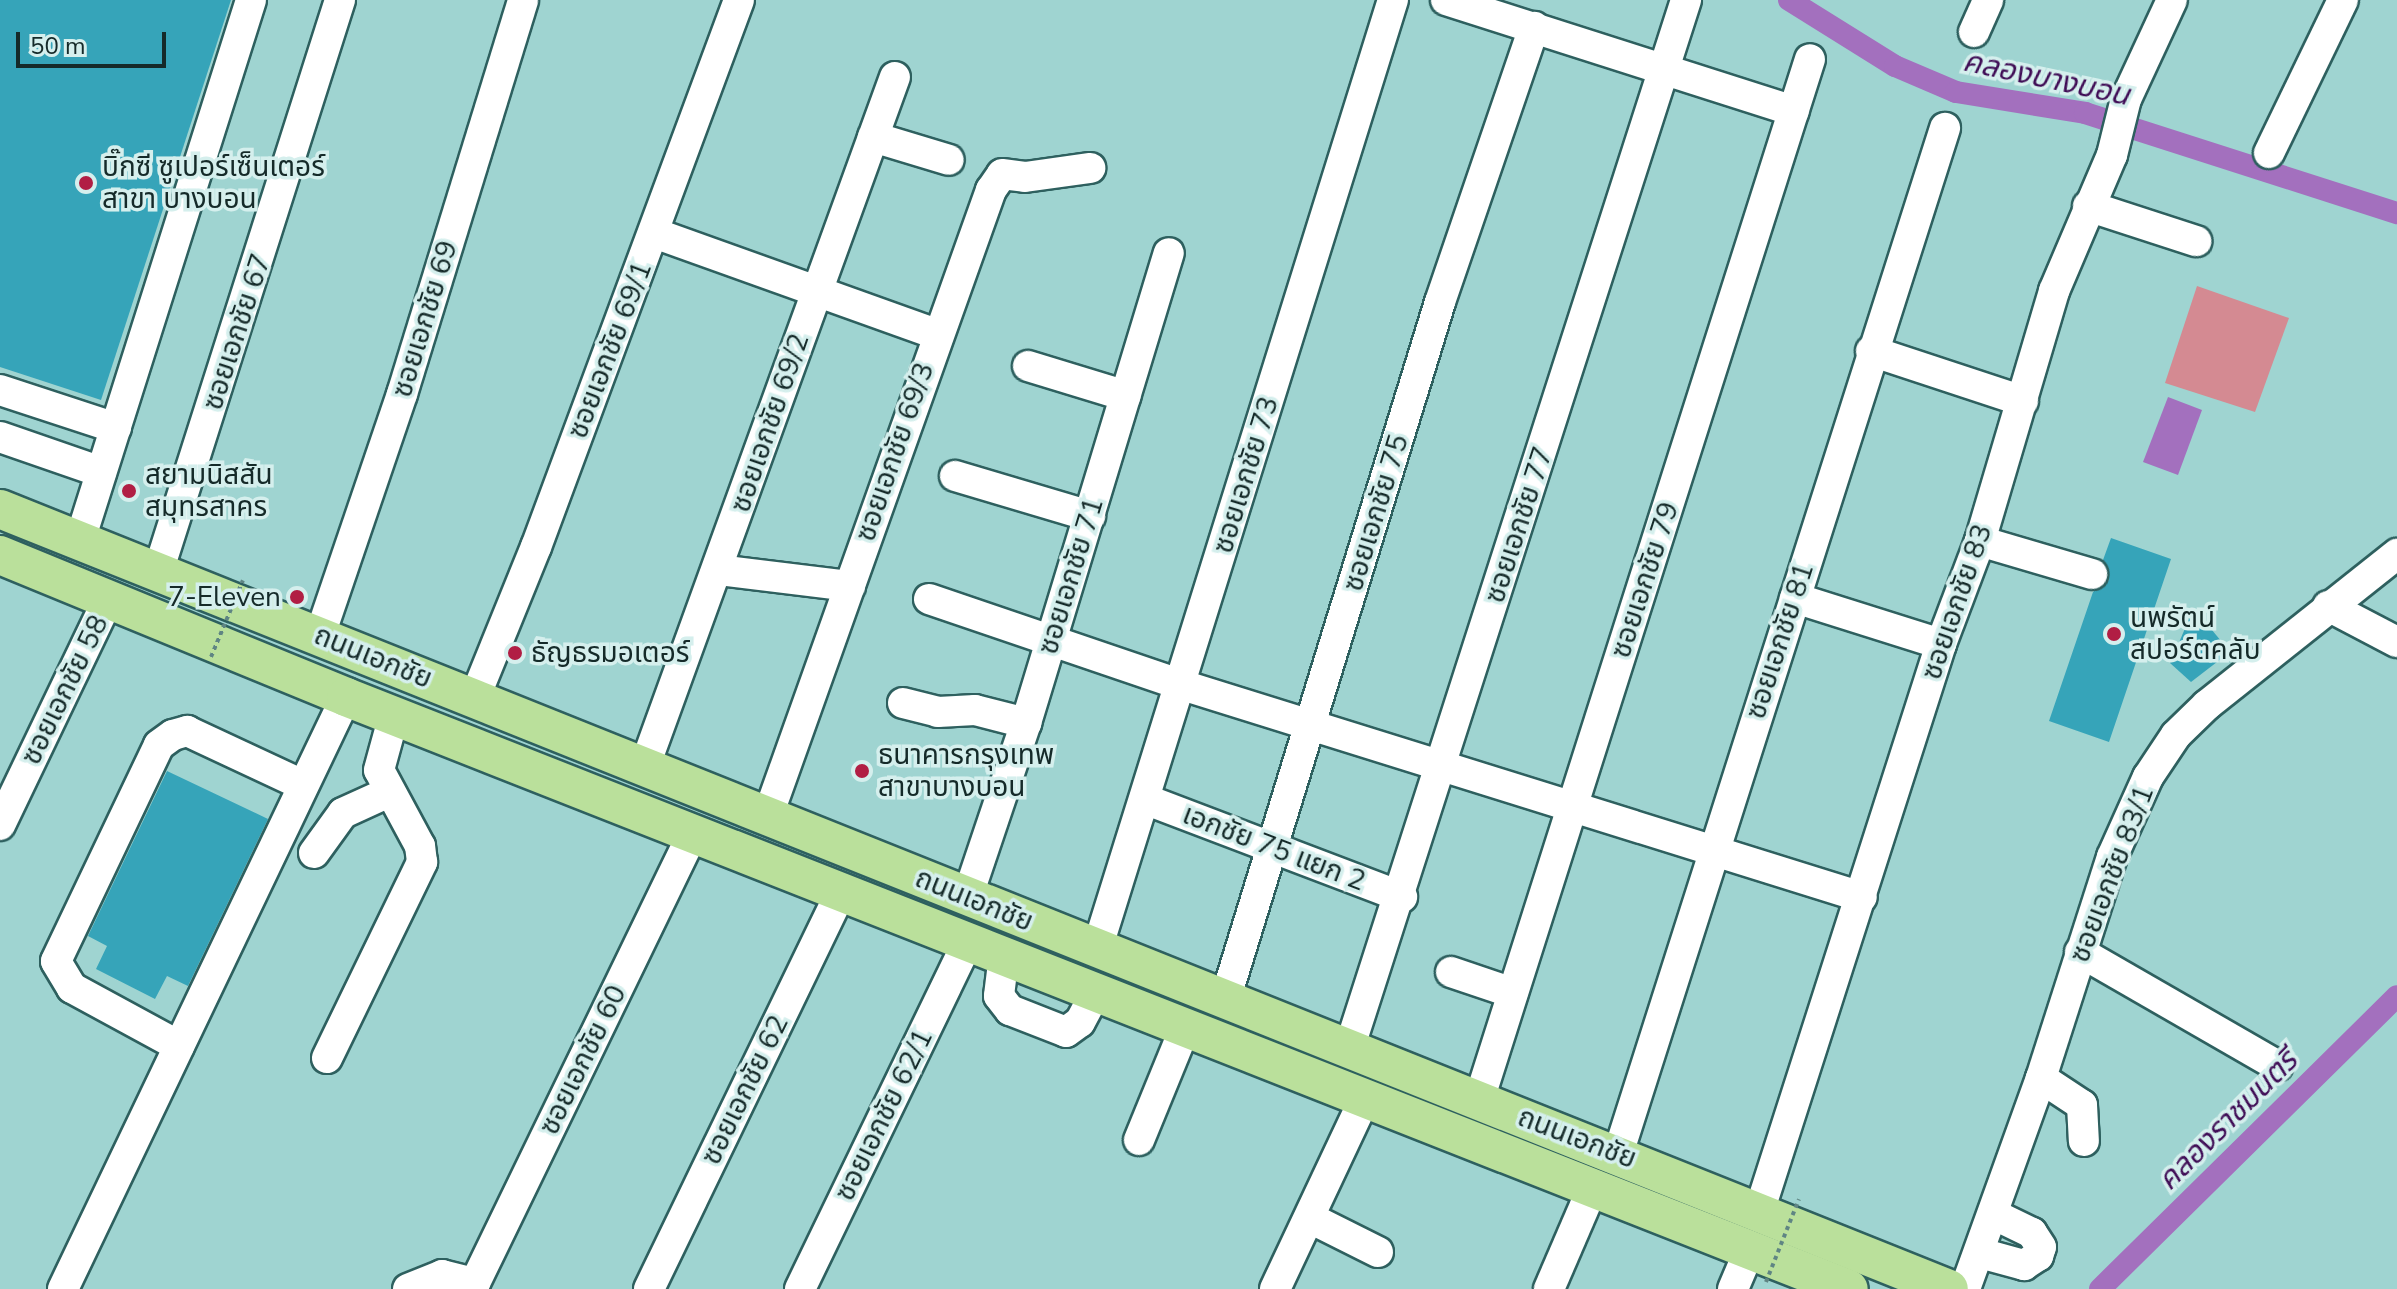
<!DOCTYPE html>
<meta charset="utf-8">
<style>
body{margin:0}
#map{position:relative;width:2397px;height:1289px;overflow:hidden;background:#9fd4d1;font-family:"Nunito Sans","Noto Sans Thai",sans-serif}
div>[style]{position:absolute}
.green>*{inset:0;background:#d48a92}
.water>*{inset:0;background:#a370be}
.canal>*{height:22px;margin:-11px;padding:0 11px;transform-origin:11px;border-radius:11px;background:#a370be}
.building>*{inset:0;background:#36a4b9}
.roads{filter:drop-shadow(2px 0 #2e605f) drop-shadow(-2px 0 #2e605f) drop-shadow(0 2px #2e605f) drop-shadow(0 -2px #2e605f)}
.minor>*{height:30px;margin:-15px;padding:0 15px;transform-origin:15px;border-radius:15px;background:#fff}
.major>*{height:38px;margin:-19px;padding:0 19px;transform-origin:19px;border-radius:19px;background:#bae09b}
.path-bridge>*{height:4px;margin-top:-2px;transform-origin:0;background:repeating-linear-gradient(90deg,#5f8583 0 4px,transparent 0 8px)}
.dots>*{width:22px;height:22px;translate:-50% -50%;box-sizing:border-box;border:4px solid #d5efed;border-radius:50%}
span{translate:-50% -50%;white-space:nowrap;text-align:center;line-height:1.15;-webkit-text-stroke:7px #d5efed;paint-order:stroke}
.poi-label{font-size:28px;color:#152a29}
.left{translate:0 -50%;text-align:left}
.right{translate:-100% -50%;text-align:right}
.street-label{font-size:28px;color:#152a29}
.water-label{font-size:30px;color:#3f0c55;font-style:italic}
.scale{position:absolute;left:16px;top:32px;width:150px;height:36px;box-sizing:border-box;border:4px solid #152a29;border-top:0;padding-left:10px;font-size:24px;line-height:28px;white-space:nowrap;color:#152a29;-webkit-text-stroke:6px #d5efed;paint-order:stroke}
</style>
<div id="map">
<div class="green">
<i style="clip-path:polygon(2197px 286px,2289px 318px,2255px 412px,2165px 383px)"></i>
</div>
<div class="water">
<i style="clip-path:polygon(2168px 397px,2202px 410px,2178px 475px,2143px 462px)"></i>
</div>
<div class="canal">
<i style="left:1789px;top:0;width:125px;rotate:31.9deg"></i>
<i style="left:1895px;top:66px;width:66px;rotate:23.1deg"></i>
<i style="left:1956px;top:92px;width:131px;rotate:9.2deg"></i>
<i style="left:2085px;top:113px;width:328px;rotate:17.8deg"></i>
<i style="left:2100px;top:1289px;width:417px;rotate:-44.6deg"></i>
</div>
<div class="building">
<i style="clip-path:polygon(0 0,231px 0,101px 400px,0 367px)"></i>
<i style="clip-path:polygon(2111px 538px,2171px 559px,2109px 742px,2049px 721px,2093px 592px,2109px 580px,2103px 560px)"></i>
<i style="clip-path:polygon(2194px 608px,2230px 652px,2191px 682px,2170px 663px)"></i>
<i style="clip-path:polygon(167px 771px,268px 819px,188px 986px,167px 976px,155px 999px,96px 969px,107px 946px,88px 936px)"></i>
</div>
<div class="roads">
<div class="minor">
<i style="left:1446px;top:0;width:365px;rotate:17.7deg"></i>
<i style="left:1974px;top:32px;width:35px;rotate:-66deg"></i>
<i style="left:873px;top:137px;width:79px;rotate:16.8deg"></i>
<i style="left:2269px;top:153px;width:170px;rotate:-64.2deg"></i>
<i style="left:2088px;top:206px;width:114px;rotate:18deg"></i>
<i style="left:654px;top:233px;width:300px;rotate:19.7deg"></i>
<i style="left:1871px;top:351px;width:160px;rotate:18.2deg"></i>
<i style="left:1028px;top:366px;width:102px;rotate:17deg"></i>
<i style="left:0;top:390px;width:122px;rotate:18.1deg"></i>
<i style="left:0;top:437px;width:107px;rotate:19.1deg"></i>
<i style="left:955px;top:476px;width:141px;rotate:16.5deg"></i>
<i style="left:80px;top:540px;width:566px;rotate:-72.43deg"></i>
<i style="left:1980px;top:541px;width:117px;rotate:16.4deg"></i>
<i style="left:718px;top:570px;width:133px;rotate:6.9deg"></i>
<i style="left:158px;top:572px;width:600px;rotate:-72.35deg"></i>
<i style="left:1795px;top:598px;width:153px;rotate:17.5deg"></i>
<i style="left:929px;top:599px;width:267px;rotate:18.8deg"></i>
<i style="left:1182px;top:685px;width:712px;rotate:17.32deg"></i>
<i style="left:2328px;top:606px;width:78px;rotate:27.6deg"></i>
<i style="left:320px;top:635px;width:255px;rotate:-71.2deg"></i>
<i style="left:402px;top:394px;width:412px;rotate:-72.9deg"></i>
<i style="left:475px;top:697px;width:162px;rotate:-67.9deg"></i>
<i style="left:536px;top:547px;width:583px;rotate:-69.64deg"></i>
<i style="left:903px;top:703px;width:36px;rotate:14deg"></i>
<i style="left:938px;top:712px;width:37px;rotate:-3deg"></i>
<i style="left:975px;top:710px;width:53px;rotate:14.3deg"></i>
<i style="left:644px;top:768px;width:735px;rotate:-70.04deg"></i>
<i style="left:1147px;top:800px;width:273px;rotate:20.8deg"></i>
<i style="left:767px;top:818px;width:667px;rotate:-70.37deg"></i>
<i style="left:991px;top:190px;width:19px;rotate:-55deg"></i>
<i style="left:1002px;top:174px;width:23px;rotate:7deg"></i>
<i style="left:1025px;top:177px;width:66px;rotate:-7.9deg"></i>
<i style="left:0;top:825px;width:252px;rotate:-64.4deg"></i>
<i style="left:314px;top:853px;width:49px;rotate:-54.1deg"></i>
<i style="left:343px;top:813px;width:51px;rotate:-24.5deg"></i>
<i style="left:967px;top:898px;width:185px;rotate:-71.4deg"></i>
<i style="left:1026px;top:723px;width:491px;rotate:-73.1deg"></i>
<i style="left:1097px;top:949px;width:994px;rotate:-72.68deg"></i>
<i style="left:2080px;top:952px;width:228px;rotate:29.9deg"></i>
<i style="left:1004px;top:955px;width:41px;rotate:97deg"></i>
<i style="left:999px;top:996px;width:18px;rotate:52deg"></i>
<i style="left:1010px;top:1010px;width:60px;rotate:21.4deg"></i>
<i style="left:1066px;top:1032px;width:17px;rotate:-36deg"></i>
<i style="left:1080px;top:1022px;width:34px;rotate:-62deg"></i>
<i style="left:1451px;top:972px;width:65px;rotate:18.7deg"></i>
<i style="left:1225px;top:1000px;width:730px;rotate:-72.88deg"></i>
<i style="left:1440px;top:302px;width:291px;rotate:-71.1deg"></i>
<i style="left:179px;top:1046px;width:122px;rotate:-151.5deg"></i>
<i style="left:72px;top:988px;width:31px;rotate:-121deg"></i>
<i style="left:56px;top:961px;width:239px;rotate:-64.5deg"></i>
<i style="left:159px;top:745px;width:17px;rotate:-36deg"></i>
<i style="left:173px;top:735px;width:15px;rotate:-16deg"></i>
<i style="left:187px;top:731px;width:128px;rotate:25deg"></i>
<i style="left:1349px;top:1049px;width:1102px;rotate:-72.19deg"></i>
<i style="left:327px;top:1058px;width:218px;rotate:-64.1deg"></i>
<i style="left:422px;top:862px;width:16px;rotate:-97deg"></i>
<i style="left:420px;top:846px;width:86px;rotate:-118.3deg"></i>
<i style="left:379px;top:770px;width:57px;rotate:-74.7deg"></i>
<i style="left:2041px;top:1078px;width:49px;rotate:33.4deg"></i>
<i style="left:2082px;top:1105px;width:36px;rotate:87deg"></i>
<i style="left:1479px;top:1100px;width:1092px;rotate:-72.36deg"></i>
<i style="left:1139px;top:1140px;width:121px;rotate:-67.7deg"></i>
<i style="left:1618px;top:1154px;width:1077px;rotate:-72.32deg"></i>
<i style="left:1759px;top:1212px;width:596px;rotate:-72.23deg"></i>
<i style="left:1941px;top:644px;width:110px;rotate:-69.3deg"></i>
<i style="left:1980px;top:541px;width:261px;rotate:-73.5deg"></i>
<i style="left:2054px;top:291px;width:148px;rotate:-66.9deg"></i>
<i style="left:2112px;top:155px;width:58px;rotate:-76deg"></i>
<i style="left:2126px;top:99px;width:109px;rotate:-65.1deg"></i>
<i style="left:1310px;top:1218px;width:76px;rotate:26.6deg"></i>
<i style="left:1980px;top:1253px;width:46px;rotate:15.3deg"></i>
<i style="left:2024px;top:1265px;width:17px;rotate:-33deg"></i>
<i style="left:2038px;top:1256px;width:9px;rotate:-72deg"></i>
<i style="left:2041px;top:1247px;width:17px;rotate:-123deg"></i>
<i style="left:2032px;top:1233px;width:43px;rotate:-154deg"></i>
<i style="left:63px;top:1289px;width:656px;rotate:-64.45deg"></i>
<i style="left:408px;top:1289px;width:37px;rotate:-22deg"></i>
<i style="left:442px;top:1275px;width:34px;rotate:14deg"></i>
<i style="left:472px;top:1289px;width:509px;rotate:-64.14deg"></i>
<i style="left:649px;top:1289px;width:443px;rotate:-64.2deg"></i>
<i style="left:800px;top:1289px;width:386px;rotate:-64.2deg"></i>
<i style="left:1275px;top:1289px;width:211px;rotate:-64.8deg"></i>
<i style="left:1549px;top:1289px;width:111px;rotate:-66.7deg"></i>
<i style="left:1733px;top:1289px;width:43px;rotate:-67deg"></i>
<i style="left:1965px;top:1289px;width:224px;rotate:-70.2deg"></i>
<i style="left:2041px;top:1078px;width:232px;rotate:-72.2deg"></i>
<i style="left:2112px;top:857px;width:88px;rotate:-65.8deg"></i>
<i style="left:2148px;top:777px;width:50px;rotate:-56.3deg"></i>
<i style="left:2176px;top:735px;width:43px;rotate:-44.1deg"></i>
<i style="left:2207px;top:705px;width:243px;rotate:-38.5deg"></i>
</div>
<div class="major">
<i style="left:0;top:509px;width:2099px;rotate:21.81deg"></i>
<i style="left:0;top:555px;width:374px;rotate:22.3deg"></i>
<i style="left:346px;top:697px;width:1615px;rotate:21.5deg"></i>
</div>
</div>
<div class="path-bridge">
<i style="left:211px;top:657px;width:83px;rotate:-67.4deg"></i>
<i style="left:1766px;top:1282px;width:89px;rotate:-68.3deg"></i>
</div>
<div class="dots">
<i style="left:86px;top:183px;background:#b11e44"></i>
<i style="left:129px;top:491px;background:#b11e44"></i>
<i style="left:297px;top:597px;background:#b11e44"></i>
<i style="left:2114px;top:634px;background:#b11e44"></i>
<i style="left:515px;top:653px;background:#b11e44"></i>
<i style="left:862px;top:771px;background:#b11e44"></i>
</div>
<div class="poi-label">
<span class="left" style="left:102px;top:183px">บิ๊กซี ซูเปอร์เซ็นเตอร์<br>สาขา บางบอน</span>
<span class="left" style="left:145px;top:491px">สยามนิสสัน<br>สมุทรสาคร</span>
<span class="right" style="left:281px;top:597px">7-Eleven</span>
<span class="left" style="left:2130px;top:634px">นพรัตน์<br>สปอร์ตคลับ</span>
<span class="left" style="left:531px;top:653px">ธัญธรมอเตอร์</span>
<span class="left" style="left:878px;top:771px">ธนาคารกรุงเทพ<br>สาขาบางบอน</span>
</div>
<div class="street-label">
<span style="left:425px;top:319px;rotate:-73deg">ซอยเอกชัย 69</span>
<span style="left:237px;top:332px;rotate:-72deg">ซอยเอกชัย 67</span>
<span style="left:610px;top:350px;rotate:-69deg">ซอยเอกชัย 69/1</span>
<span style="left:770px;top:423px;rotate:-71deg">ซอยเอกชัย 69/2</span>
<span style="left:895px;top:452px;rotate:-71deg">ซอยเอกชัย 69/3</span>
<span style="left:1246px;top:475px;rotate:-73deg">ซอยเอกชัย 73</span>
<span style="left:1376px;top:513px;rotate:-73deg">ซอยเอกชัย 75</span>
<span style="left:1519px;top:525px;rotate:-72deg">ซอยเอกชัย 77</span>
<span style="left:1071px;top:576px;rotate:-73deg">ซอยเอกชัย 71</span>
<span style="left:1645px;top:580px;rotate:-72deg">ซอยเอกชัย 79</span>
<span style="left:1957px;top:602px;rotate:-71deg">ซอยเอกชัย 83</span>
<span style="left:1780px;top:641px;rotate:-72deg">ซอยเอกชัย 81</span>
<span style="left:373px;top:657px;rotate:22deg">ถนนเอกชัย</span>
<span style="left:65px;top:690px;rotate:-64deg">ซอยเอกชัย 58</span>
<span style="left:1274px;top:848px;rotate:21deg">เอกชัย 75 แยก 2</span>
<span style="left:2112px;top:874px;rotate:-69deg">ซอยเอกชัย 83/1</span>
<span style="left:974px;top:900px;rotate:22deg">ถนนเอกชัย</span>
<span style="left:583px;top:1060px;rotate:-64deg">ซอยเอกชัย 60</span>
<span style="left:745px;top:1090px;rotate:-64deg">ซอยเอกชัย 62</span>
<span style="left:884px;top:1115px;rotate:-64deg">ซอยเอกชัย 62/1</span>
<span style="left:1577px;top:1138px;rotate:21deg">ถนนเอกชัย</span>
</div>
<div class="water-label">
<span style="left:2046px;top:79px;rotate:12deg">คลองบางบอน</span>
<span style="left:2228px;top:1121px;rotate:-45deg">คลองราชมนตรี</span>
</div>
<div class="scale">50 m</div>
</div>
